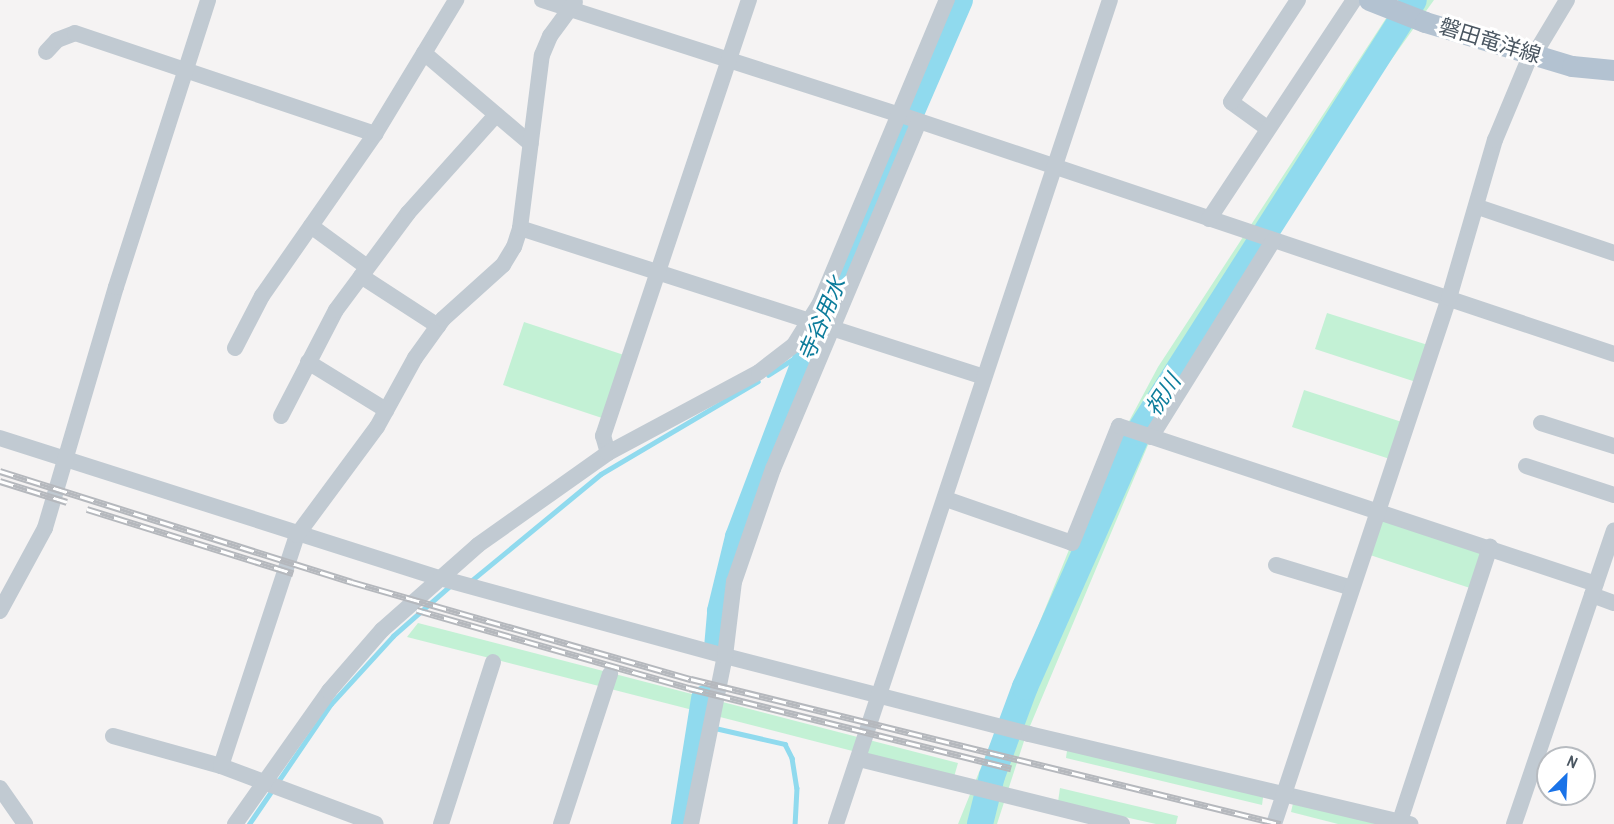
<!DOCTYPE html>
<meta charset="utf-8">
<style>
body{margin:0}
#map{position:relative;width:1614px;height:824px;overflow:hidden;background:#f5f3f3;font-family:"Archivo Narrow","Noto Sans JP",sans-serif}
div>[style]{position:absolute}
.green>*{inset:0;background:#c3f1d5}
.stream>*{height:4.5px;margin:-2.25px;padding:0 2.25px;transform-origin:2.25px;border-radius:2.25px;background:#90daee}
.river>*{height:26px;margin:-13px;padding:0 13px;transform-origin:13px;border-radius:13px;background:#90daee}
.minor>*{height:16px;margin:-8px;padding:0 8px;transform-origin:8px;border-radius:8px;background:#c1cad2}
.major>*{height:21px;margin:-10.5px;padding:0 10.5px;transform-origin:10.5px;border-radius:10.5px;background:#b3c2d1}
.rail>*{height:7px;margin-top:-3.5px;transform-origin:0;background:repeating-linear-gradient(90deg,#fff 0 14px,#b5b8bd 0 28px);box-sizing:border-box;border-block:2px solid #b5b8bd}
span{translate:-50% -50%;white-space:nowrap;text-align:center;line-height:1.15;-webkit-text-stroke:6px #fff;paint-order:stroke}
.street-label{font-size:21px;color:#4a5661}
.water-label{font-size:22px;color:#0c7c9b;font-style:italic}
.north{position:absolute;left:1536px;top:746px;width:60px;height:60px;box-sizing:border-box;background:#fff;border:2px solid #b7bbc0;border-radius:50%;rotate:24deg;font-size:16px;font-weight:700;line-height:24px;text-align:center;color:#4a5661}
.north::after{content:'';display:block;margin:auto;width:21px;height:27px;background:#1a73e8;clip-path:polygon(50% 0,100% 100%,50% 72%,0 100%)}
</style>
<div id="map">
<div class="green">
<i style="clip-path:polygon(1398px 0,1434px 0,1376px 81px,1153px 433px,1025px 738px,997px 824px,958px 824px,1096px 483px,1158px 367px)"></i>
<i style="clip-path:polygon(1327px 313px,1431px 346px,1419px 383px,1315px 349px)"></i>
<i style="clip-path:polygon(524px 322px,630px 357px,608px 420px,503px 385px)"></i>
<i style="clip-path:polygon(1304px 390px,1408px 424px,1396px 461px,1292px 427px)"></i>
<i style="clip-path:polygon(1381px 518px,1485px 552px,1473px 589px,1370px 555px)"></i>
<i style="clip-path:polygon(418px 623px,958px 763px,954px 777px,407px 637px)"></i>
<i style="clip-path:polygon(1068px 743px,1264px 791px,1262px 805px,1066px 758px)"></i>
<i style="clip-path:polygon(1060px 788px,1178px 816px,1176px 824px,1156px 824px,1058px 802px)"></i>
<i style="clip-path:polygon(1294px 799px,1385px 824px,1338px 824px,1291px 812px)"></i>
</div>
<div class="stream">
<i style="left:768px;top:375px;width:49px;rotate:-32.4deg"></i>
<i style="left:471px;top:581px;width:168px;rotate:-39.5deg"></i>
<i style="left:601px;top:474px;width:182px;rotate:-30.6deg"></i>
<i style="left:715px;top:728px;width:72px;rotate:12.9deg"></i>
<i style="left:785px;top:744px;width:16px;rotate:63deg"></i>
<i style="left:792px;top:758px;width:30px;rotate:81deg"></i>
<i style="left:797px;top:788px;width:36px;rotate:93deg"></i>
<i style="left:249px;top:824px;width:145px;rotate:-55.7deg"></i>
<i style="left:331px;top:704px;width:92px;rotate:-47.6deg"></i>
<i style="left:393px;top:636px;width:76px;rotate:-41.3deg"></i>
</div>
<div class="river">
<i style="left:717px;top:648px;width:37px;rotate:-85deg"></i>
<i style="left:720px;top:611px;width:76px;rotate:-76.3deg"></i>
<i style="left:738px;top:537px;width:201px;rotate:-69.3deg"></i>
<i style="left:809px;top:349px;width:380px;rotate:-66.6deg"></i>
<i style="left:684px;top:824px;width:127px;rotate:-80.9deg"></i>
<i style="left:980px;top:824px;width:49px;rotate:-76deg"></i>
<i style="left:992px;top:776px;width:95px;rotate:-69.7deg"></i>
<i style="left:1025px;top:687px;width:278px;rotate:-66deg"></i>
<i style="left:1138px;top:433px;width:513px;rotate:-57.49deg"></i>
</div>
<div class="minor">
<i style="left:542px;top:0;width:377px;rotate:17.8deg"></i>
<i style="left:901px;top:115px;width:752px;rotate:18.53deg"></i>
<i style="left:46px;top:52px;width:16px;rotate:-47deg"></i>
<i style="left:57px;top:40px;width:19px;rotate:-21deg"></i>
<i style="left:75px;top:33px;width:317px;rotate:18.6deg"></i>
<i style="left:424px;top:53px;width:140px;rotate:40.4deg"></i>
<i style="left:1534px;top:55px;width:64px;rotate:-59deg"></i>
<i style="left:1267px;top:128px;width:44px;rotate:-144.2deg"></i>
<i style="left:1231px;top:102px;width:122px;rotate:-56.7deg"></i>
<i style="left:1478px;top:207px;width:144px;rotate:18.7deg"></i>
<i style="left:1209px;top:219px;width:263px;rotate:-56.5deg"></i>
<i style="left:311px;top:226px;width:69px;rotate:36.2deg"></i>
<i style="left:520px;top:228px;width:487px;rotate:17.8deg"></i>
<i style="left:361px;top:276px;width:92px;rotate:33deg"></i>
<i style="left:235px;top:348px;width:59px;rotate:-62.6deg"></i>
<i style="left:262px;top:296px;width:198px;rotate:-55.1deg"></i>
<i style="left:375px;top:134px;width:157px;rotate:-58.8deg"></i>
<i style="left:308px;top:362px;width:92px;rotate:31.6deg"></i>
<i style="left:281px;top:416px;width:119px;rotate:-62.6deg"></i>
<i style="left:336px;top:310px;width:121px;rotate:-53.4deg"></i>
<i style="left:408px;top:213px;width:132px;rotate:-48.1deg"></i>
<i style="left:1541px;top:423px;width:77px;rotate:17.5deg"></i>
<i style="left:1151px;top:437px;width:231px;rotate:-58.1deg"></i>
<i style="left:0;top:438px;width:462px;rotate:17.7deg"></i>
<i style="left:440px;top:578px;width:295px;rotate:15.3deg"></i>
<i style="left:725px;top:656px;width:314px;rotate:14.4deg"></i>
<i style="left:1029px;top:734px;width:392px;rotate:13.3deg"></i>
<i style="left:608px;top:453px;width:18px;rotate:-106deg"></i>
<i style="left:603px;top:436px;width:460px;rotate:-71.5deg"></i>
<i style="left:1526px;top:466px;width:93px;rotate:18.2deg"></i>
<i style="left:946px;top:499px;width:133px;rotate:19.2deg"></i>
<i style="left:1072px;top:543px;width:126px;rotate:-68.1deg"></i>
<i style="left:1119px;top:426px;width:502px;rotate:18.33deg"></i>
<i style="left:1276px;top:565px;width:79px;rotate:16.8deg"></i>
<i style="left:1592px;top:595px;width:23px;rotate:20deg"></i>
<i style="left:0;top:611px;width:94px;rotate:-61.5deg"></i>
<i style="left:45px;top:528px;width:251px;rotate:-73.6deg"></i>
<i style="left:116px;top:287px;width:301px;rotate:-72.2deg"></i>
<i style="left:113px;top:736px;width:112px;rotate:15.5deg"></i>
<i style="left:221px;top:766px;width:165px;rotate:20.5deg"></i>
<i style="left:859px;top:759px;width:271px;rotate:13.9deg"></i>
<i style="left:221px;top:766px;width:243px;rotate:-71.8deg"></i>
<i style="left:297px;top:535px;width:134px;rotate:-53.5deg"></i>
<i style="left:377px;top:427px;width:79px;rotate:-61.2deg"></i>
<i style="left:415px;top:358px;width:48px;rotate:-54.3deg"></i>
<i style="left:443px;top:319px;width:81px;rotate:-42deg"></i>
<i style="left:503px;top:265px;width:21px;rotate:-59deg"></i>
<i style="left:514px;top:247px;width:20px;rotate:-72deg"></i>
<i style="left:520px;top:228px;width:174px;rotate:-82.8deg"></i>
<i style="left:542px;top:55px;width:21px;rotate:-67deg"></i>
<i style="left:550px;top:36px;width:42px;rotate:-53.7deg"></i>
<i style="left:0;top:788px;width:44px;rotate:55.2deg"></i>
<i style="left:235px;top:824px;width:163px;rotate:-54.7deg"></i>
<i style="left:329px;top:691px;width:81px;rotate:-49deg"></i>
<i style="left:382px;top:630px;width:128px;rotate:-41.5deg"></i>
<i style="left:478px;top:545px;width:159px;rotate:-35.3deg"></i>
<i style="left:608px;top:453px;width:171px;rotate:-28.2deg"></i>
<i style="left:759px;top:372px;width:44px;rotate:-37.6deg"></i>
<i style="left:794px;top:345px;width:49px;rotate:-58.2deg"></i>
<i style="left:820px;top:303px;width:329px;rotate:-67.3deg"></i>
<i style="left:441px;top:824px;width:170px;rotate:-72.2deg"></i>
<i style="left:561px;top:824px;width:158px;rotate:-71.9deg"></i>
<i style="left:691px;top:824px;width:171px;rotate:-78.6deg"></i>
<i style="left:725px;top:656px;width:75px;rotate:-83.1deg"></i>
<i style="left:734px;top:582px;width:120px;rotate:-71deg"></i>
<i style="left:773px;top:469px;width:377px;rotate:-67.2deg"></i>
<i style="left:836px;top:824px;width:868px;rotate:-71.61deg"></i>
<i style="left:1274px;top:824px;width:554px;rotate:-71.6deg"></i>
<i style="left:1449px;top:298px;width:165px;rotate:-73.8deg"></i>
<i style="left:1495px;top:140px;width:93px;rotate:-67.3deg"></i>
<i style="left:1399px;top:824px;width:292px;rotate:-71.8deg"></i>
<i style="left:1514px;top:824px;width:310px;rotate:-71.2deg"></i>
</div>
<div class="major">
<i style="left:1369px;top:0;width:60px;rotate:21.4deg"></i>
<i style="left:1425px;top:22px;width:153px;rotate:16.7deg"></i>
<i style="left:1572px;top:66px;width:42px;rotate:5.4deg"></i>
</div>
<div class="rail">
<i style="left:0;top:471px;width:369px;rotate:17.5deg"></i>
<i style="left:352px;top:582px;width:353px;rotate:16deg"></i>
<i style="left:691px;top:679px;width:607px;rotate:13.83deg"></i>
<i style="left:0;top:481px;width:70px;rotate:17.4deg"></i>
<i style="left:87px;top:509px;width:216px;rotate:17.3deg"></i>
<i style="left:417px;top:610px;width:283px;rotate:16deg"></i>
<i style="left:689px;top:688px;width:332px;rotate:14deg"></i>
</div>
<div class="street-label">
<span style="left:1490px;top:41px;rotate:17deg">磐田竜洋線</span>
</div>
<div class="water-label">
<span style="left:822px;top:319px;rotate:-67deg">寺谷用水</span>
<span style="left:1163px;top:395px;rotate:-57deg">祝川</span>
</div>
<div class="north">N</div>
</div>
